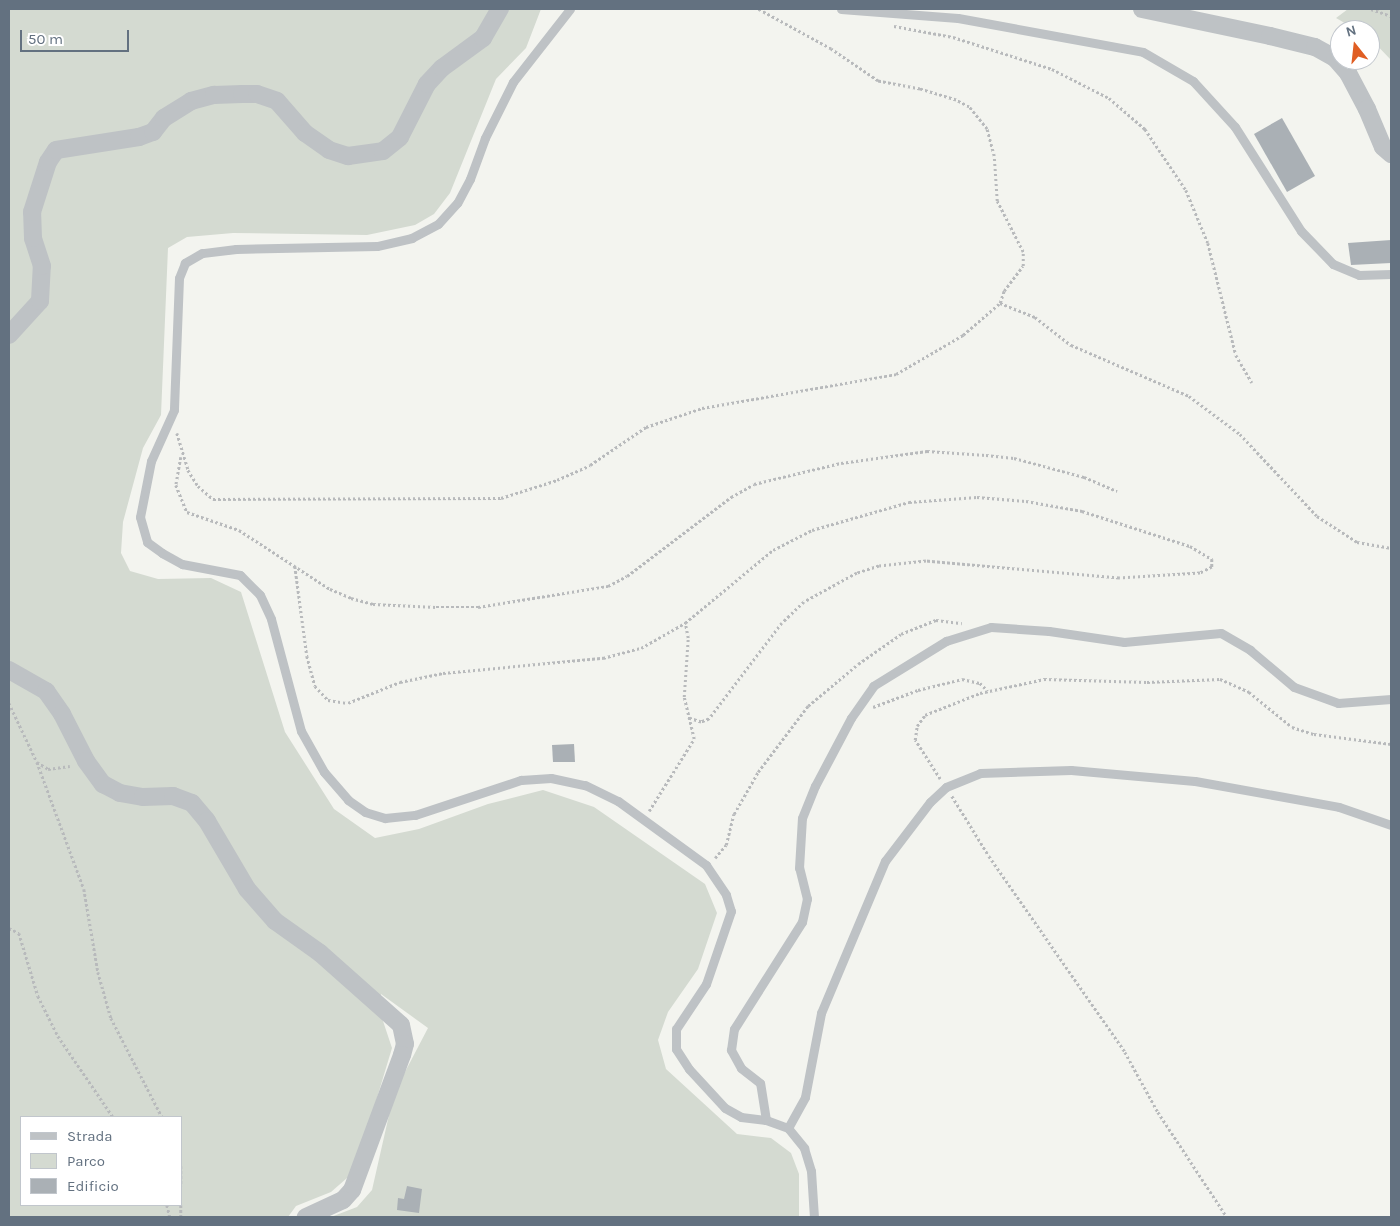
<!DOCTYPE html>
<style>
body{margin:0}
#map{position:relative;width:1400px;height:1226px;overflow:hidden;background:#f3f4ef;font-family:Karla,sans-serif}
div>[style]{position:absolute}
.green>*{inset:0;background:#d4dad1}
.building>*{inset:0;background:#aab0b5}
.path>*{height:2.5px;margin-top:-1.25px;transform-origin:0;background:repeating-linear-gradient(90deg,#b8babc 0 2.5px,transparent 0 5px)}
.lane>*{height:9px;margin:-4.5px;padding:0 4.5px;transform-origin:4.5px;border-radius:4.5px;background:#bec2c5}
.street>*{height:18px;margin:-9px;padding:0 9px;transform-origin:9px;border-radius:9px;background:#bec2c5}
span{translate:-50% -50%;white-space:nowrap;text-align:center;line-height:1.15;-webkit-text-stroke:5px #fff;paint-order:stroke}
.frame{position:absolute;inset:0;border:10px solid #637180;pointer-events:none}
.legend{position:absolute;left:20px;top:1116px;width:162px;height:90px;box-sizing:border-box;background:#fff;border:1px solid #c1c6cc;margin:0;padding:6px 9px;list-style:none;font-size:15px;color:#637180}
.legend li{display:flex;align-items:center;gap:10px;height:25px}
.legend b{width:25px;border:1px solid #c1c6cc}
.north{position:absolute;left:1330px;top:20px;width:50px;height:50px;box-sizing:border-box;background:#fff;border:1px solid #c1c6cc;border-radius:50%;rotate:344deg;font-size:14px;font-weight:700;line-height:20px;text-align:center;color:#637180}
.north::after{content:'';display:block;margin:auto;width:18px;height:22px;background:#e05e23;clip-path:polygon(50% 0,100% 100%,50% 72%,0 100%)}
.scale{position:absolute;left:20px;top:30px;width:109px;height:22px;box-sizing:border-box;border:2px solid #637180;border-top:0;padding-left:6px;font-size:15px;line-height:18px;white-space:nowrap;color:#637180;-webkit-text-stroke:4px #fff;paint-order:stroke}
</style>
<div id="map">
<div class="green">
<i style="clip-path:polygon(evenodd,9px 9px,541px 9px,526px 48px,496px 79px,450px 193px,434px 214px,415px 225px,367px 235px,233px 233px,187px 237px,168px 248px,161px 415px,143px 448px,123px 522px,121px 553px,130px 571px,158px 579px,211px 578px,241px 592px,285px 732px,334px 809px,375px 838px,419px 829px,488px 804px,543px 790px,594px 807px,705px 884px,717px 913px,698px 969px,668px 1012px,658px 1040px,666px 1069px,737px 1134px,771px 1138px,791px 1153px,799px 1174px,799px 1217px,331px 1217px,357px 1207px,372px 1190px,394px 1093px,428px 1028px,381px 994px,380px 1012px,392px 1048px,355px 1171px,331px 1192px,296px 1206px,288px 1217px,9px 1217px,9px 9px,21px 1117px,181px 1117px,181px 1205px,21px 1205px,21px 1117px)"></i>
<i style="clip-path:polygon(1348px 9px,1391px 9px,1391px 60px,1370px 38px,1370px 30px,1357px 30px,1336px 18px)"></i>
</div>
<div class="building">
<i style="clip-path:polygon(1282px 118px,1315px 176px,1287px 192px,1254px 134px)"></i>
<i style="clip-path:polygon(1391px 240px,1391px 263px,1351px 265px,1348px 243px)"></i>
<i style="clip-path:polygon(574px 744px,575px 762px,553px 762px,552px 745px)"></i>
<i style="clip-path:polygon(407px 1186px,422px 1189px,419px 1213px,397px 1210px,398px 1198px,404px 1199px)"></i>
</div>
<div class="path">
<i style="left:1371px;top:9px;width:21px;rotate:19deg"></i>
<i style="left:894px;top:26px;width:60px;rotate:10.6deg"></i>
<i style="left:953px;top:37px;width:104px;rotate:17.9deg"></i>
<i style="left:1052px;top:69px;width:64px;rotate:27deg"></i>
<i style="left:1109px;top:98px;width:48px;rotate:40.7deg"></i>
<i style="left:1145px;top:129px;width:73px;rotate:56.1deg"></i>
<i style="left:1186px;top:190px;width:57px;rotate:67.5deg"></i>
<i style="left:1208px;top:243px;width:115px;rotate:76deg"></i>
<i style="left:1236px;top:355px;width:32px;rotate:60deg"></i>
<i style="left:1000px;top:303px;width:38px;rotate:22deg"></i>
<i style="left:1035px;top:317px;width:46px;rotate:37.9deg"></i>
<i style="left:1071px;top:345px;width:129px;rotate:23.4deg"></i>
<i style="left:1189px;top:396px;width:64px;rotate:36.7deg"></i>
<i style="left:1240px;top:434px;width:112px;rotate:46.8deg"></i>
<i style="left:1317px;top:516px;width:48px;rotate:33deg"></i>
<i style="left:1357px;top:542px;width:35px;rotate:10deg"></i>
<i style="left:177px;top:433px;width:39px;rotate:73deg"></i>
<i style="left:188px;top:470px;width:19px;rotate:58deg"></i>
<i style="left:198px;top:486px;width:20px;rotate:41deg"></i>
<i style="left:213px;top:499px;width:288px;rotate:-0.2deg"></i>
<i style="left:501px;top:498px;width:59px;rotate:-17.8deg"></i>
<i style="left:557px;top:480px;width:36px;rotate:-24deg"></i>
<i style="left:590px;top:465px;width:68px;rotate:-34.2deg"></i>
<i style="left:646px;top:427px;width:59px;rotate:-18.7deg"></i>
<i style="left:702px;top:408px;width:197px;rotate:-9.9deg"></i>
<i style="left:896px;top:374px;width:78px;rotate:-30.2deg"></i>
<i style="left:963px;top:335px;width:49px;rotate:-40.9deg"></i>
<i style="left:1000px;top:303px;width:13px;rotate:-72deg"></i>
<i style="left:1004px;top:291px;width:31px;rotate:-53deg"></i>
<i style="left:1023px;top:266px;width:14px;rotate:-90deg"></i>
<i style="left:1023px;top:252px;width:57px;rotate:-117deg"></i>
<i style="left:997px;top:201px;width:45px;rotate:-93.8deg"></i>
<i style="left:994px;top:156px;width:28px;rotate:-105deg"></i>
<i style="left:987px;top:129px;width:28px;rotate:-129deg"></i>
<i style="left:969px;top:107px;width:15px;rotate:-152deg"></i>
<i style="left:956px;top:100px;width:38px;rotate:-163deg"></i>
<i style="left:920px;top:89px;width:43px;rotate:-169.2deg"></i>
<i style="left:878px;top:81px;width:57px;rotate:-145.8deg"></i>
<i style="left:831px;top:49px;width:83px;rotate:-151.3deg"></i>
<i style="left:181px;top:457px;width:28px;rotate:100deg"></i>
<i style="left:176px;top:485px;width:29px;rotate:68deg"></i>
<i style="left:187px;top:512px;width:55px;rotate:19.1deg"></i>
<i style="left:239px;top:530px;width:108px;rotate:33deg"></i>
<i style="left:330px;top:589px;width:23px;rotate:23deg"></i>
<i style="left:351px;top:598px;width:23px;rotate:15deg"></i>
<i style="left:373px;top:604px;width:63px;rotate:2.7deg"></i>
<i style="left:436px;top:607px;width:42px"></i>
<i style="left:478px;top:607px;width:132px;rotate:-9.2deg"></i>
<i style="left:608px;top:586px;width:21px;rotate:-28deg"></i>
<i style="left:627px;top:576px;width:131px;rotate:-37.2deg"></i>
<i style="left:731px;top:497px;width:26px;rotate:-29deg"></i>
<i style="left:754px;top:484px;width:89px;rotate:-13.6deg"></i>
<i style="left:841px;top:463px;width:87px;rotate:-7.9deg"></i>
<i style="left:927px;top:451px;width:59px;rotate:3.9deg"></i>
<i style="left:986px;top:455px;width:28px;rotate:6deg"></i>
<i style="left:1014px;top:458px;width:73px;rotate:15.2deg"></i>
<i style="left:1084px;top:477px;width:36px;rotate:23deg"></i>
<i style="left:295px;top:566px;width:91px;rotate:82.4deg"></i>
<i style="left:307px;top:656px;width:31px;rotate:75deg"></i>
<i style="left:315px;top:686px;width:19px;rotate:47deg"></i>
<i style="left:328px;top:700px;width:20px;rotate:9deg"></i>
<i style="left:348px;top:703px;width:56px;rotate:-22deg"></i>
<i style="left:400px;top:682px;width:44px;rotate:-11.8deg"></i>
<i style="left:443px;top:673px;width:161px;rotate:-5.4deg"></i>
<i style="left:603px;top:658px;width:39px;rotate:-15deg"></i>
<i style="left:641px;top:648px;width:51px;rotate:-29.6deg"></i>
<i style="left:685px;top:623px;width:114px;rotate:-39.7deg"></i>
<i style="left:773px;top:550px;width:44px;rotate:-27.1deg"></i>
<i style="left:812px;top:530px;width:101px;rotate:-16.1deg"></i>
<i style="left:909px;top:502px;width:68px;rotate:-4.2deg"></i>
<i style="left:977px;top:497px;width:49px;rotate:4.7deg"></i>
<i style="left:1026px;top:501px;width:57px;rotate:10.1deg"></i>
<i style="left:1082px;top:511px;width:114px;rotate:18deg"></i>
<i style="left:1190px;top:546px;width:26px;rotate:31deg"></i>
<i style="left:1212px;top:559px;width:8px;rotate:90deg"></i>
<i style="left:1212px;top:567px;width:13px;rotate:153deg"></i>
<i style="left:1200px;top:573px;width:81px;rotate:176.5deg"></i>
<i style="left:1119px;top:578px;width:194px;rotate:-175deg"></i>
<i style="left:926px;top:561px;width:47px;rotate:173.9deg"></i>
<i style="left:879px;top:566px;width:23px;rotate:162deg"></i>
<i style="left:857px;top:573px;width:60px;rotate:151.3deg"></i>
<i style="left:804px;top:602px;width:30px;rotate:136deg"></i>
<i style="left:782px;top:623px;width:121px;rotate:127.2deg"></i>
<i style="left:709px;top:719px;width:9px;rotate:159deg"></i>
<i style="left:701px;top:722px;width:13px;rotate:-162deg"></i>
<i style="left:9px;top:703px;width:65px;rotate:64.6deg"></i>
<i style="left:37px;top:762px;width:13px;rotate:32deg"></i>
<i style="left:48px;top:769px;width:22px;rotate:-8deg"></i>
<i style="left:873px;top:707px;width:48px;rotate:-20.7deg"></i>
<i style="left:918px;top:690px;width:45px;rotate:-14deg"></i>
<i style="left:962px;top:679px;width:18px;rotate:13deg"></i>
<i style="left:980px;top:683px;width:11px;rotate:45deg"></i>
<i style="left:37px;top:762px;width:135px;rotate:69.7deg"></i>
<i style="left:84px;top:889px;width:84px;rotate:80.4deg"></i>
<i style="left:98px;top:972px;width:48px;rotate:74.2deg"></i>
<i style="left:111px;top:1018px;width:111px;rotate:62.7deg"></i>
<i style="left:940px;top:779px;width:46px;rotate:-122.7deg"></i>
<i style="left:915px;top:740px;width:14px;rotate:-82deg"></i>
<i style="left:917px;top:726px;width:14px;rotate:-54deg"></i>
<i style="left:925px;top:715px;width:59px;rotate:-21.8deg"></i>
<i style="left:980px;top:693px;width:66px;rotate:-12.3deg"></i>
<i style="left:1044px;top:679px;width:103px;rotate:1.7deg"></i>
<i style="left:1147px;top:682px;width:73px;rotate:-2.4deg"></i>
<i style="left:1220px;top:679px;width:32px;rotate:24deg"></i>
<i style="left:1249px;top:692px;width:55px;rotate:39.1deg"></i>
<i style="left:1292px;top:727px;width:23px;rotate:18deg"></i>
<i style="left:1314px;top:734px;width:78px;rotate:7.4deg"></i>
<i style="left:952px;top:796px;width:70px;rotate:58.3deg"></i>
<i style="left:989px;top:856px;width:239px;rotate:55.2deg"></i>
<i style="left:1125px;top:1052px;width:68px;rotate:61.2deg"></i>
<i style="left:1158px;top:1112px;width:126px;rotate:56.7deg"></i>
<i style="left:649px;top:811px;width:85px;rotate:-58deg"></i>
<i style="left:694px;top:739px;width:43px;rotate:-103.4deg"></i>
<i style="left:684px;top:697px;width:59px;rotate:-86.1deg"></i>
<i style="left:688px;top:638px;width:15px;rotate:-101deg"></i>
<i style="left:715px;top:858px;width:17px;rotate:-50deg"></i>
<i style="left:726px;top:845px;width:32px;rotate:-76deg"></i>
<i style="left:734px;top:814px;width:48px;rotate:-60.3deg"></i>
<i style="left:758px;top:772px;width:83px;rotate:-52.9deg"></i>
<i style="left:808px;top:706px;width:65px;rotate:-40deg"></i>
<i style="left:858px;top:664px;width:52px;rotate:-34.9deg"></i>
<i style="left:901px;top:634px;width:38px;rotate:-22deg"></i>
<i style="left:936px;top:620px;width:26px;rotate:7deg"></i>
<i style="left:9px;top:928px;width:11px;rotate:27deg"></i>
<i style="left:19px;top:933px;width:66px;rotate:73.2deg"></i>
<i style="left:38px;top:996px;width:45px;rotate:63.4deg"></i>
<i style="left:58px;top:1036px;width:98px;rotate:55.8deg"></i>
<i style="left:181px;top:1166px;width:20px;rotate:90deg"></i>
<i style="left:167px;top:1205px;width:12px;rotate:76deg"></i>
<i style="left:181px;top:1205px;width:12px;rotate:90deg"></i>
</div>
<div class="lane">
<i style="left:570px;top:9px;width:93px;rotate:128deg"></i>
<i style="left:513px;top:82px;width:63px;rotate:116.6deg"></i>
<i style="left:485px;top:138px;width:44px;rotate:110.1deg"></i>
<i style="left:470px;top:179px;width:27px;rotate:118deg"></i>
<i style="left:457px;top:203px;width:28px;rotate:132deg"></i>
<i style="left:438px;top:224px;width:30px;rotate:152deg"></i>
<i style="left:412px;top:238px;width:36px;rotate:167deg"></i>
<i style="left:377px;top:246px;width:141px;rotate:178.8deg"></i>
<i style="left:236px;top:249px;width:34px;rotate:173deg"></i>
<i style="left:202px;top:253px;width:20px;rotate:150deg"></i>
<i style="left:185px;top:263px;width:16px;rotate:112deg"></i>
<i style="left:179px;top:278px;width:132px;rotate:92.2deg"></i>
<i style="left:174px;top:410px;width:56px;rotate:114.3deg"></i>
<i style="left:151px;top:461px;width:57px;rotate:101.1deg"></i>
<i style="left:140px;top:517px;width:26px;rotate:74deg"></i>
<i style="left:147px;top:542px;width:19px;rotate:36deg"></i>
<i style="left:162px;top:553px;width:23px;rotate:29deg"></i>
<i style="left:182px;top:564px;width:59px;rotate:10.7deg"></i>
<i style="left:240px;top:575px;width:28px;rotate:45deg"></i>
<i style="left:260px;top:595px;width:26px;rotate:65deg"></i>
<i style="left:271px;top:619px;width:116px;rotate:75deg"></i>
<i style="left:301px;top:731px;width:47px;rotate:60.7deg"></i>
<i style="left:324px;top:772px;width:37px;rotate:49deg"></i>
<i style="left:348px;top:800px;width:21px;rotate:35deg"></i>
<i style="left:365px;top:812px;width:21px;rotate:17deg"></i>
<i style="left:385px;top:818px;width:30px;rotate:-6deg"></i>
<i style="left:415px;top:815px;width:112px;rotate:-18.3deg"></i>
<i style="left:521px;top:780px;width:30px;rotate:-4deg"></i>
<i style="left:551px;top:778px;width:35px;rotate:12deg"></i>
<i style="left:585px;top:785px;width:37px;rotate:26deg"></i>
<i style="left:618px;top:801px;width:109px;rotate:36deg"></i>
<i style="left:706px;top:865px;width:36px;rotate:56deg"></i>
<i style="left:726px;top:895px;width:17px;rotate:73deg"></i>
<i style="left:731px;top:911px;width:77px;rotate:108.9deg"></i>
<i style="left:706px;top:984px;width:54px;rotate:123.7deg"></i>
<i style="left:676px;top:1029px;width:20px;rotate:90deg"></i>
<i style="left:676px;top:1049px;width:24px;rotate:57deg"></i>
<i style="left:689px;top:1069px;width:53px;rotate:47.3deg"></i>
<i style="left:725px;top:1108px;width:18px;rotate:29deg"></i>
<i style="left:741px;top:1117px;width:25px;rotate:7deg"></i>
<i style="left:766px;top:1120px;width:23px;rotate:20deg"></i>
<i style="left:788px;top:1128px;width:26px;rotate:51deg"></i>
<i style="left:804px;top:1148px;width:24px;rotate:73deg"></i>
<i style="left:811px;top:1171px;width:46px;rotate:86.3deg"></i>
<i style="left:841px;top:9px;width:117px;rotate:4.4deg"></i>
<i style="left:958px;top:18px;width:188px;rotate:10.4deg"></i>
<i style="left:1143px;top:52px;width:58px;rotate:30.1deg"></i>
<i style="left:1193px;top:81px;width:62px;rotate:47.6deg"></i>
<i style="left:1235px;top:127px;width:123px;rotate:57.6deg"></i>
<i style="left:1301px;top:231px;width:46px;rotate:45.9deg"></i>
<i style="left:1333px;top:264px;width:28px;rotate:23deg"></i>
<i style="left:1359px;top:275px;width:32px;rotate:-2deg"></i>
<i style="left:766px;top:1120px;width:37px;rotate:-99deg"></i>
<i style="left:760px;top:1083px;width:24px;rotate:-142deg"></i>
<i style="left:741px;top:1068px;width:21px;rotate:-119deg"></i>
<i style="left:731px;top:1050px;width:21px;rotate:-82deg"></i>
<i style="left:734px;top:1029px;width:127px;rotate:-57.6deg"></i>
<i style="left:802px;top:922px;width:24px;rotate:-78deg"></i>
<i style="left:807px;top:899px;width:32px;rotate:-104deg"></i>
<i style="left:799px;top:868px;width:50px;rotate:-86.6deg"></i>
<i style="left:802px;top:818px;width:35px;rotate:-68deg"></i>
<i style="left:815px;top:786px;width:77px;rotate:-62.1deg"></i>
<i style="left:851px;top:718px;width:39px;rotate:-55deg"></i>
<i style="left:873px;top:686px;width:86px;rotate:-31.7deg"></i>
<i style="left:946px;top:641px;width:47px;rotate:-17.3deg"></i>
<i style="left:991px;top:627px;width:58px;rotate:3.9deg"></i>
<i style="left:1049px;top:631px;width:76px;rotate:8.3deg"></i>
<i style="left:1124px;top:642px;width:97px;rotate:-5.3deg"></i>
<i style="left:1221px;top:633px;width:34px;rotate:30deg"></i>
<i style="left:1250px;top:650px;width:57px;rotate:40.1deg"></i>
<i style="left:1294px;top:687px;width:47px;rotate:20deg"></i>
<i style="left:1338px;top:703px;width:53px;rotate:-4.3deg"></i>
<i style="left:788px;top:1128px;width:35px;rotate:-61deg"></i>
<i style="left:805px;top:1097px;width:86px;rotate:-79.2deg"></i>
<i style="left:821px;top:1013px;width:165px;rotate:-67.2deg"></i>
<i style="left:885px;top:861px;width:74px;rotate:-52.7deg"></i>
<i style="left:930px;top:802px;width:22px;rotate:-43deg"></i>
<i style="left:946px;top:787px;width:37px;rotate:-22deg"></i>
<i style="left:980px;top:773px;width:91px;rotate:-1.9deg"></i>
<i style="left:1071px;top:770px;width:124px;rotate:5.1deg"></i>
<i style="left:1195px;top:781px;width:146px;rotate:10.2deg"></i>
<i style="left:1339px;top:807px;width:55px;rotate:19.1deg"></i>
</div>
<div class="street">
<i style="left:1142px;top:9px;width:131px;rotate:11.9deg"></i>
<i style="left:1270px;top:36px;width:46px;rotate:13.7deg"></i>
<i style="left:1315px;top:47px;width:23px;rotate:29deg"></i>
<i style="left:1335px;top:58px;width:20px;rotate:49deg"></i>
<i style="left:1348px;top:73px;width:41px;rotate:62.2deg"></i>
<i style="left:1367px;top:109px;width:41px;rotate:67.2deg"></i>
<i style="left:1383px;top:147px;width:11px;rotate:41deg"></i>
<i style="left:9px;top:335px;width:46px;rotate:-47.6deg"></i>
<i style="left:40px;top:301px;width:35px;rotate:-87deg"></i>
<i style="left:42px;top:266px;width:29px;rotate:-108deg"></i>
<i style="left:33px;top:238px;width:26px;rotate:-92deg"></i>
<i style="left:32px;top:212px;width:52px;rotate:-72.3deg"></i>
<i style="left:48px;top:162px;width:14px;rotate:-56deg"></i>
<i style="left:56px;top:150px;width:84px;rotate:-8.9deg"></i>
<i style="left:139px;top:137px;width:15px;rotate:-20deg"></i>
<i style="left:153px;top:132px;width:18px;rotate:-52deg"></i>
<i style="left:164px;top:118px;width:32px;rotate:-32deg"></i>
<i style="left:191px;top:101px;width:24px;rotate:-15deg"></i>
<i style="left:214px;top:95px;width:28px;rotate:-2deg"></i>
<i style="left:242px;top:94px;width:15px"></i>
<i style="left:257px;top:94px;width:21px;rotate:19deg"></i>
<i style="left:277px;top:101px;width:43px;rotate:48.8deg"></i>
<i style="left:305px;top:133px;width:29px;rotate:35deg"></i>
<i style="left:329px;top:150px;width:20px;rotate:18deg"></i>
<i style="left:348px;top:156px;width:35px;rotate:-8deg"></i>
<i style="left:383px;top:151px;width:22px;rotate:-39deg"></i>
<i style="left:400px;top:137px;width:59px;rotate:-63deg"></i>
<i style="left:427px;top:84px;width:22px;rotate:-47deg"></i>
<i style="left:442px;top:68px;width:51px;rotate:-36.2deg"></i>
<i style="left:483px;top:38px;width:34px;rotate:-60deg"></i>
<i style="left:9px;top:670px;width:43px;rotate:29.6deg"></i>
<i style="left:46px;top:691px;width:28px;rotate:55deg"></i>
<i style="left:62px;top:714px;width:53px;rotate:62.9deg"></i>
<i style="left:86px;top:761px;width:29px;rotate:54deg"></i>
<i style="left:103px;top:784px;width:19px;rotate:28deg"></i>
<i style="left:120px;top:793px;width:23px;rotate:10deg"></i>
<i style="left:143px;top:797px;width:30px;rotate:-2deg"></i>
<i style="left:173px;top:796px;width:20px;rotate:20deg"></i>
<i style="left:192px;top:803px;width:23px;rotate:50deg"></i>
<i style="left:207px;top:821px;width:79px;rotate:59.5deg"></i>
<i style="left:247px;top:889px;width:43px;rotate:48.8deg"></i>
<i style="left:275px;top:921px;width:55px;rotate:35.4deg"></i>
<i style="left:320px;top:953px;width:108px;rotate:41.6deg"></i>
<i style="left:401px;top:1025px;width:19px;rotate:78deg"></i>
<i style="left:405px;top:1044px;width:11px;rotate:105deg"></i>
<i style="left:402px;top:1055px;width:144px;rotate:110.3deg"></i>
<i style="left:352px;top:1190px;width:13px;rotate:132deg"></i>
<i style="left:343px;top:1200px;width:41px;rotate:155.3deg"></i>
</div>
<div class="frame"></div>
<ul class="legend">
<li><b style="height:6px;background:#bec2c5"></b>Strada</li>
<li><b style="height:14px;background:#d4dad1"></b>Parco</li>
<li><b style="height:14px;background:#aab0b5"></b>Edificio</li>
</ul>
<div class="north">N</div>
<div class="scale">50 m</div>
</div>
